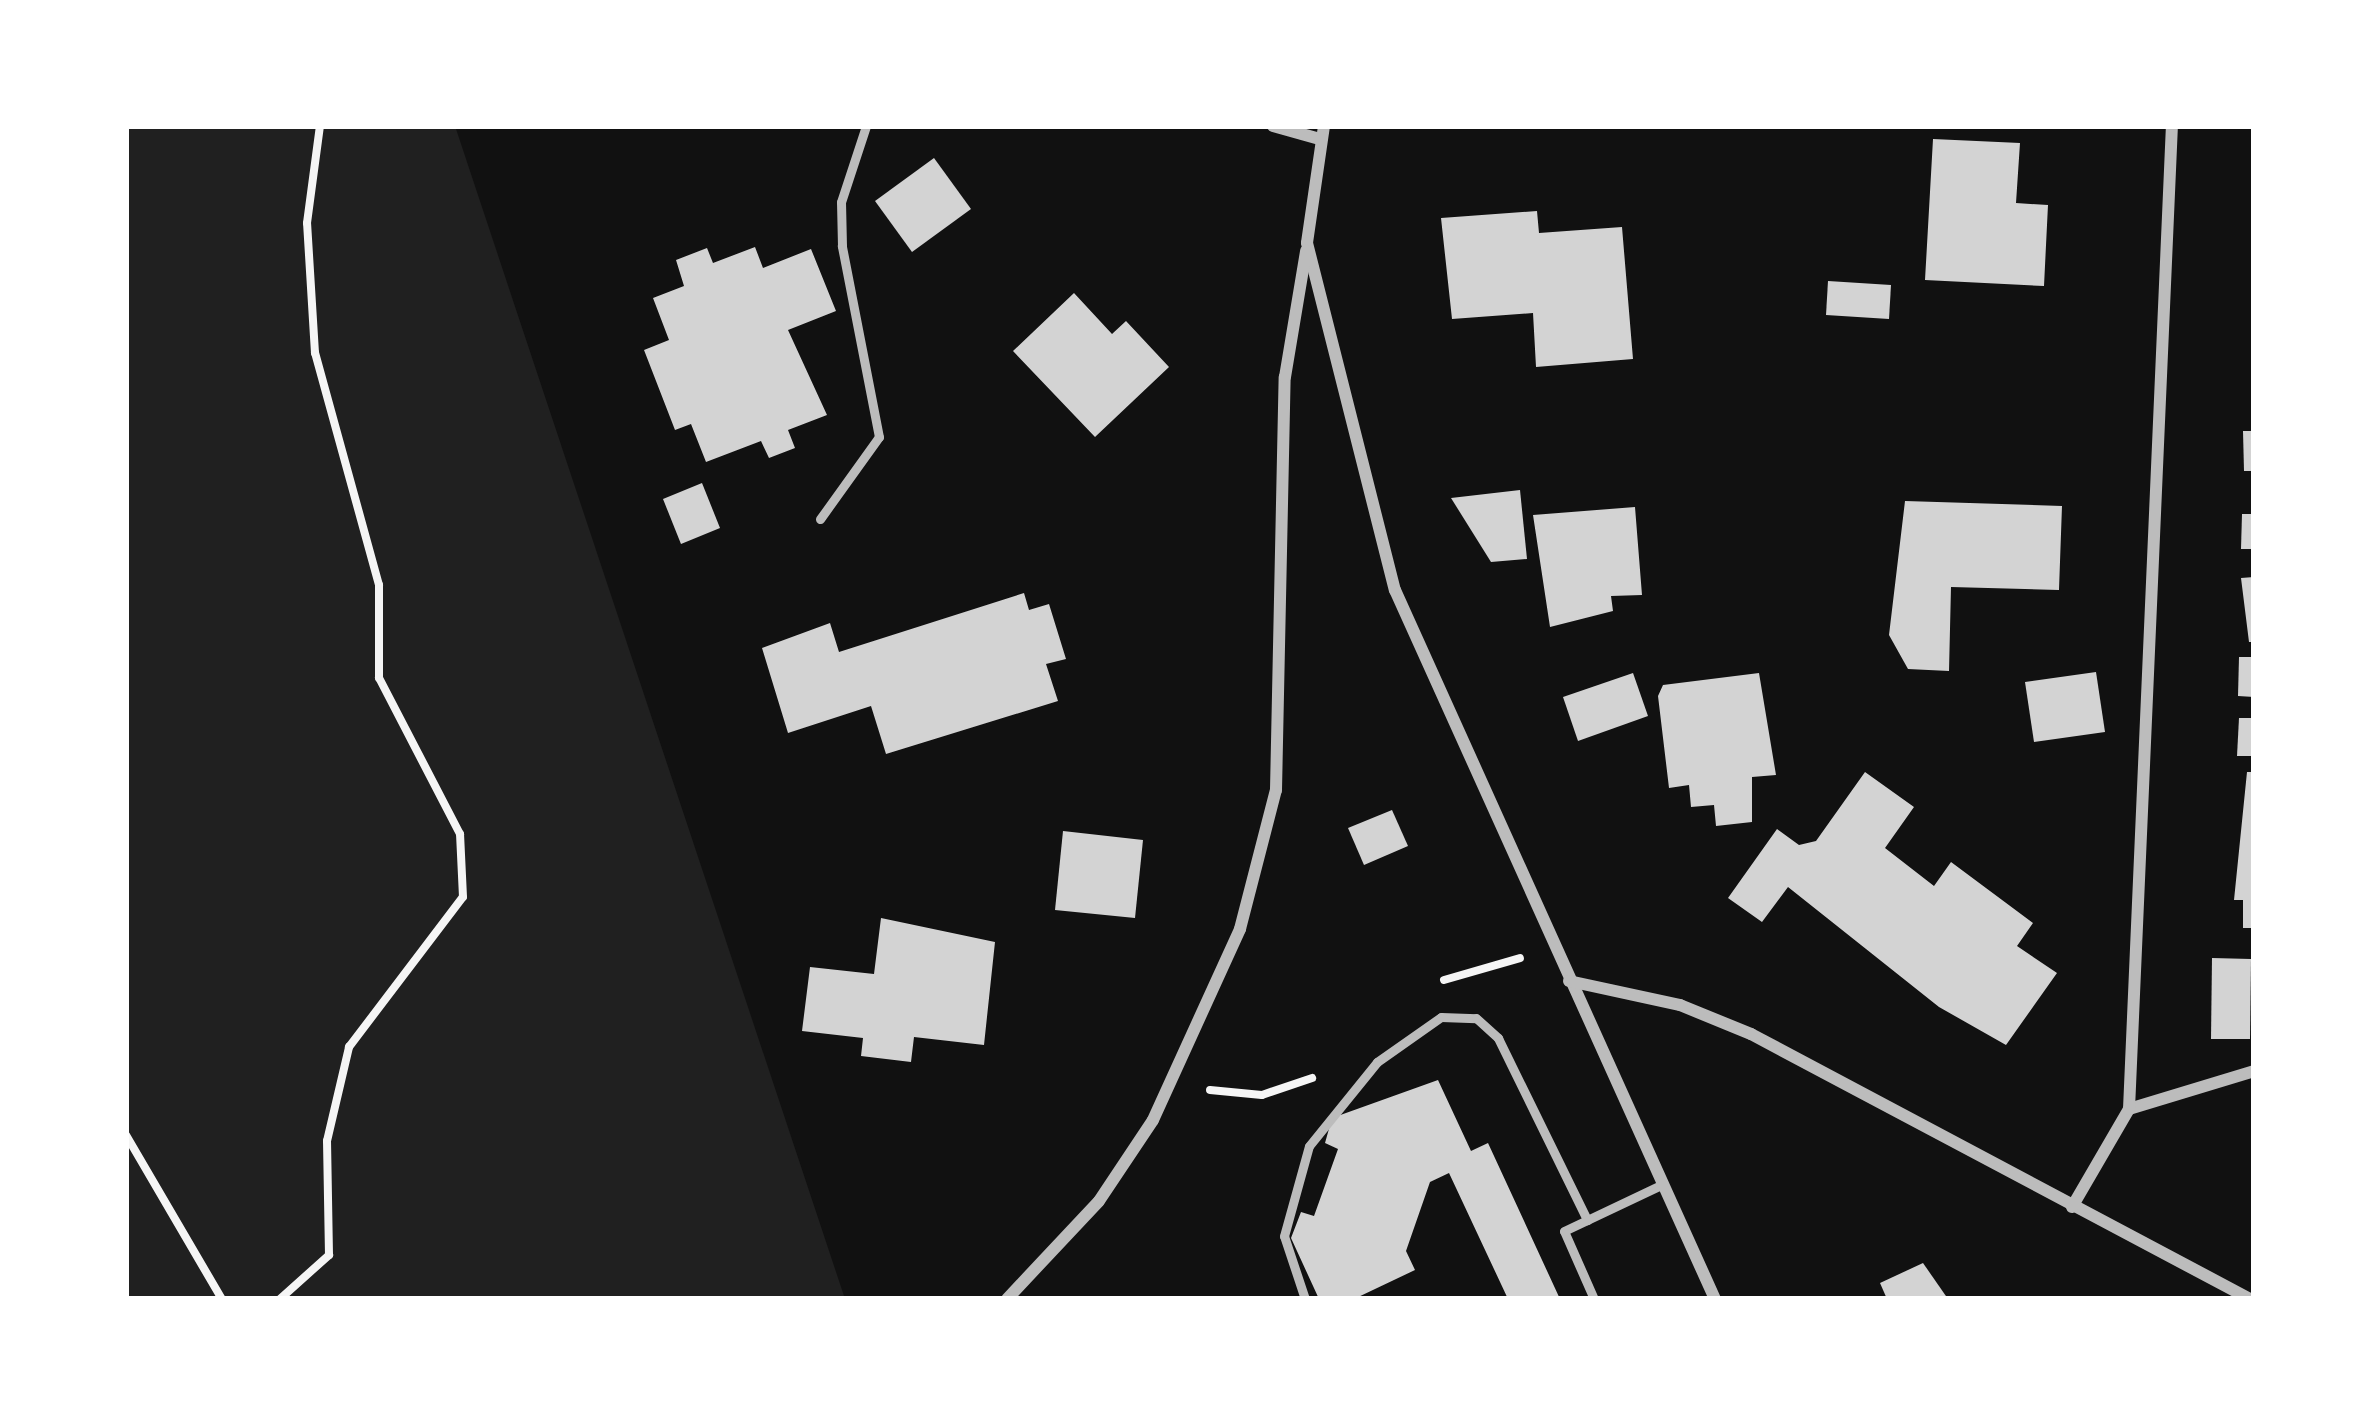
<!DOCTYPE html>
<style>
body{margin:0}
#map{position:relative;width:2380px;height:1425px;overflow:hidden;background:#111;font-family:"PT Sans Narrow",sans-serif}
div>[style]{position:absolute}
.green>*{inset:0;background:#202020}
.building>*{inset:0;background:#d3d3d3}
.path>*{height:8px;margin:-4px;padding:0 4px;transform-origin:4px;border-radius:4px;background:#f5f5f5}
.service>*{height:9px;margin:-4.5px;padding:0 4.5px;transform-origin:4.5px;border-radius:4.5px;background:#bcbcbc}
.minor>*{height:12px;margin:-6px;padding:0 6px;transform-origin:6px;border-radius:6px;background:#bcbcbc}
span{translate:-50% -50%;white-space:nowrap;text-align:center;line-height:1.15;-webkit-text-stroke:12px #fff;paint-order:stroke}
.frame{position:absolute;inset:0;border:129px solid #fff;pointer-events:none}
</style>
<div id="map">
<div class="green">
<i style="clip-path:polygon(126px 126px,455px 126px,845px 1299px,126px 1299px)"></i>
</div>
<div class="building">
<i style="clip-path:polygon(1933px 139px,2020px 143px,2016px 203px,2048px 205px,2044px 286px,1925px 280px)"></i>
<i style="clip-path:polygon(934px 158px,971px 209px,912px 252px,875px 201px)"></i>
<i style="clip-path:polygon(1537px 211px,1539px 233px,1622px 227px,1633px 359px,1536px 367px,1533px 313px,1452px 319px,1441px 218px)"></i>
<i style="clip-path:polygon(755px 247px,763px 268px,811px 249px,836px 311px,788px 330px,827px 415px,788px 430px,795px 448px,769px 458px,761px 441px,706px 462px,691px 424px,675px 430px,644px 350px,669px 340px,653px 298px,684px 286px,676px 260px,707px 248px,713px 263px)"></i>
<i style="clip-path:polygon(1828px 281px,1891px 285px,1889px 319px,1826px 315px)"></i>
<i style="clip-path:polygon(1074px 293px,1112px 334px,1126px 321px,1169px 367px,1095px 437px,1013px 351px)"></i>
<i style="clip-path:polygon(2243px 431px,2254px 431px,2254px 471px,2244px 471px)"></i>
<i style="clip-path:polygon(702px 483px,720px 528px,681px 544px,663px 499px)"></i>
<i style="clip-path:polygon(1520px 490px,1527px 559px,1491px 562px,1451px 498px)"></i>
<i style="clip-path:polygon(1905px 501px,2062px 506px,2059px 590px,1951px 587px,1949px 671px,1908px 669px,1889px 635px)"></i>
<i style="clip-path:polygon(1635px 507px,1642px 595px,1611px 596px,1613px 611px,1550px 627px,1533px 515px)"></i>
<i style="clip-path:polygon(2242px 514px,2254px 514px,2254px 549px,2241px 549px)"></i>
<i style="clip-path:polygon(2254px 577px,2254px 642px,2249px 642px,2241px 578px)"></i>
<i style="clip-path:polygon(1024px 593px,1029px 610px,1049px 604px,1066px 659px,1046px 664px,1058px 701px,886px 754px,871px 706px,788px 733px,762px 648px,830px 623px,839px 652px)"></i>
<i style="clip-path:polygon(2239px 657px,2254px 657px,2254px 697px,2238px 696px)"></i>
<i style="clip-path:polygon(2096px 672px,2105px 732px,2034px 742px,2025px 682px)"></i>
<i style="clip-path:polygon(1633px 673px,1648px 716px,1578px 741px,1563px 697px)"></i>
<i style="clip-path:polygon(1759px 673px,1776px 775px,1752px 777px,1752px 822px,1716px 826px,1714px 805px,1691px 807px,1689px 785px,1669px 788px,1658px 696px,1663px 685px)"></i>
<i style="clip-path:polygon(2239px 718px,2254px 718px,2254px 756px,2237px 756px)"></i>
<i style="clip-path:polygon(1865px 772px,1914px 807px,1885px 848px,1934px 886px,1951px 862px,2033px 923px,2017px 946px,2057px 973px,2006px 1045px,1939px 1007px,1788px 887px,1762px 922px,1728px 898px,1777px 829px,1799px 845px,1816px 841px)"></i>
<i style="clip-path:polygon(2247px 772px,2254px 772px,2254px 928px,2243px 928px,2243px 900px,2234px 900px)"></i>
<i style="clip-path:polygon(1392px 810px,1408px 846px,1364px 865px,1348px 828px)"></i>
<i style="clip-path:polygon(1063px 831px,1143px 840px,1135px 918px,1055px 910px)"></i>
<i style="clip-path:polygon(881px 918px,995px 942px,984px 1045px,914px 1037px,911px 1062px,861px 1056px,863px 1038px,802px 1031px,810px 967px,874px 974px)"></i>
<i style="clip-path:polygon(2212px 958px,2251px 959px,2250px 1039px,2211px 1039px)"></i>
<i style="clip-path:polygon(1438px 1080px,1471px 1151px,1488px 1143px,1560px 1299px,1508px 1299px,1449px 1173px,1430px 1182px,1406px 1251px,1415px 1270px,1354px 1299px,1319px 1299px,1291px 1238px,1301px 1212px,1314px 1216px,1338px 1149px,1325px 1143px,1332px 1118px)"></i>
<i style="clip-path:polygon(1923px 1263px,1948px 1299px,1887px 1299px,1880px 1283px)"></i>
</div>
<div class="path">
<i style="left:1444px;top:980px;width:79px;rotate:-16.1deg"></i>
<i style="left:1210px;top:1090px;width:52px;rotate:5.5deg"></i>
<i style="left:1262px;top:1095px;width:53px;rotate:-18.8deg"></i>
<i style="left:126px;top:1135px;width:190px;rotate:59.7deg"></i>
<i style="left:280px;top:1299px;width:66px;rotate:-41.9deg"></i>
<i style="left:329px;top:1255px;width:114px;rotate:-91deg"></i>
<i style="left:327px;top:1141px;width:97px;rotate:-76.8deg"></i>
<i style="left:349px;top:1047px;width:188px;rotate:-52.8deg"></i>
<i style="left:463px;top:897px;width:63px;rotate:-92.7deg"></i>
<i style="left:460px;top:834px;width:176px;rotate:-117.4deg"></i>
<i style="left:379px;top:678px;width:93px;rotate:-90deg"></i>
<i style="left:379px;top:585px;width:241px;rotate:-105.4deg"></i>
<i style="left:315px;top:353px;width:130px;rotate:-93.5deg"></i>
<i style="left:307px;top:223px;width:98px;rotate:-82.4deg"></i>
</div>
<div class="service">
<i style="left:820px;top:519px;width:101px;rotate:-54.3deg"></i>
<i style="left:879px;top:437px;width:195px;rotate:-101deg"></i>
<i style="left:842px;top:246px;width:44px;rotate:-91.3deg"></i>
<i style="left:841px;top:202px;width:80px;rotate:-71.8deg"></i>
<i style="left:1305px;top:1299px;width:66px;rotate:-108.4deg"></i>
<i style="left:1284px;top:1236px;width:93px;rotate:-74.5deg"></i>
<i style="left:1309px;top:1146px;width:108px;rotate:-51deg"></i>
<i style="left:1377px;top:1062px;width:78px;rotate:-35.1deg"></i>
<i style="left:1441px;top:1017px;width:35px;rotate:2deg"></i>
<i style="left:1476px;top:1018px;width:30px;rotate:42deg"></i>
<i style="left:1498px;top:1038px;width:203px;rotate:63.9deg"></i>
<i style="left:1594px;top:1299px;width:74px;rotate:-113.8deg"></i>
<i style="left:1564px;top:1231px;width:110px;rotate:-25.4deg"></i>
</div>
<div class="minor">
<i style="left:1273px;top:126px;width:49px;rotate:15.5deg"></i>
<i style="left:1324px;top:126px;width:118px;rotate:98.3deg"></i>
<i style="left:1307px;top:243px;width:358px;rotate:75.8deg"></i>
<i style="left:1395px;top:590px;width:778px;rotate:65.71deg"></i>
<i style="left:1569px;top:981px;width:114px;rotate:12.2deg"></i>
<i style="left:1680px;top:1005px;width:77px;rotate:22.2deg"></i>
<i style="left:1751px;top:1034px;width:565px;rotate:27.97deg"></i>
<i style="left:2129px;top:1109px;width:131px;rotate:-16.9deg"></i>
<i style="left:2072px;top:1207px;width:113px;rotate:-59.8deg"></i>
<i style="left:2129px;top:1109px;width:984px;rotate:-87.5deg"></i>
<i style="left:1007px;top:1299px;width:134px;rotate:-46.8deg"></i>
<i style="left:1099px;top:1201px;width:97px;rotate:-56.3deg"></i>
<i style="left:1153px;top:1120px;width:210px;rotate:-65.5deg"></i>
<i style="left:1240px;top:929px;width:144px;rotate:-75.5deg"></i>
<i style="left:1276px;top:790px;width:413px;rotate:-88.8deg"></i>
<i style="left:1285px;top:377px;width:128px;rotate:-80.5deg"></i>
</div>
<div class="frame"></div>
</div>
